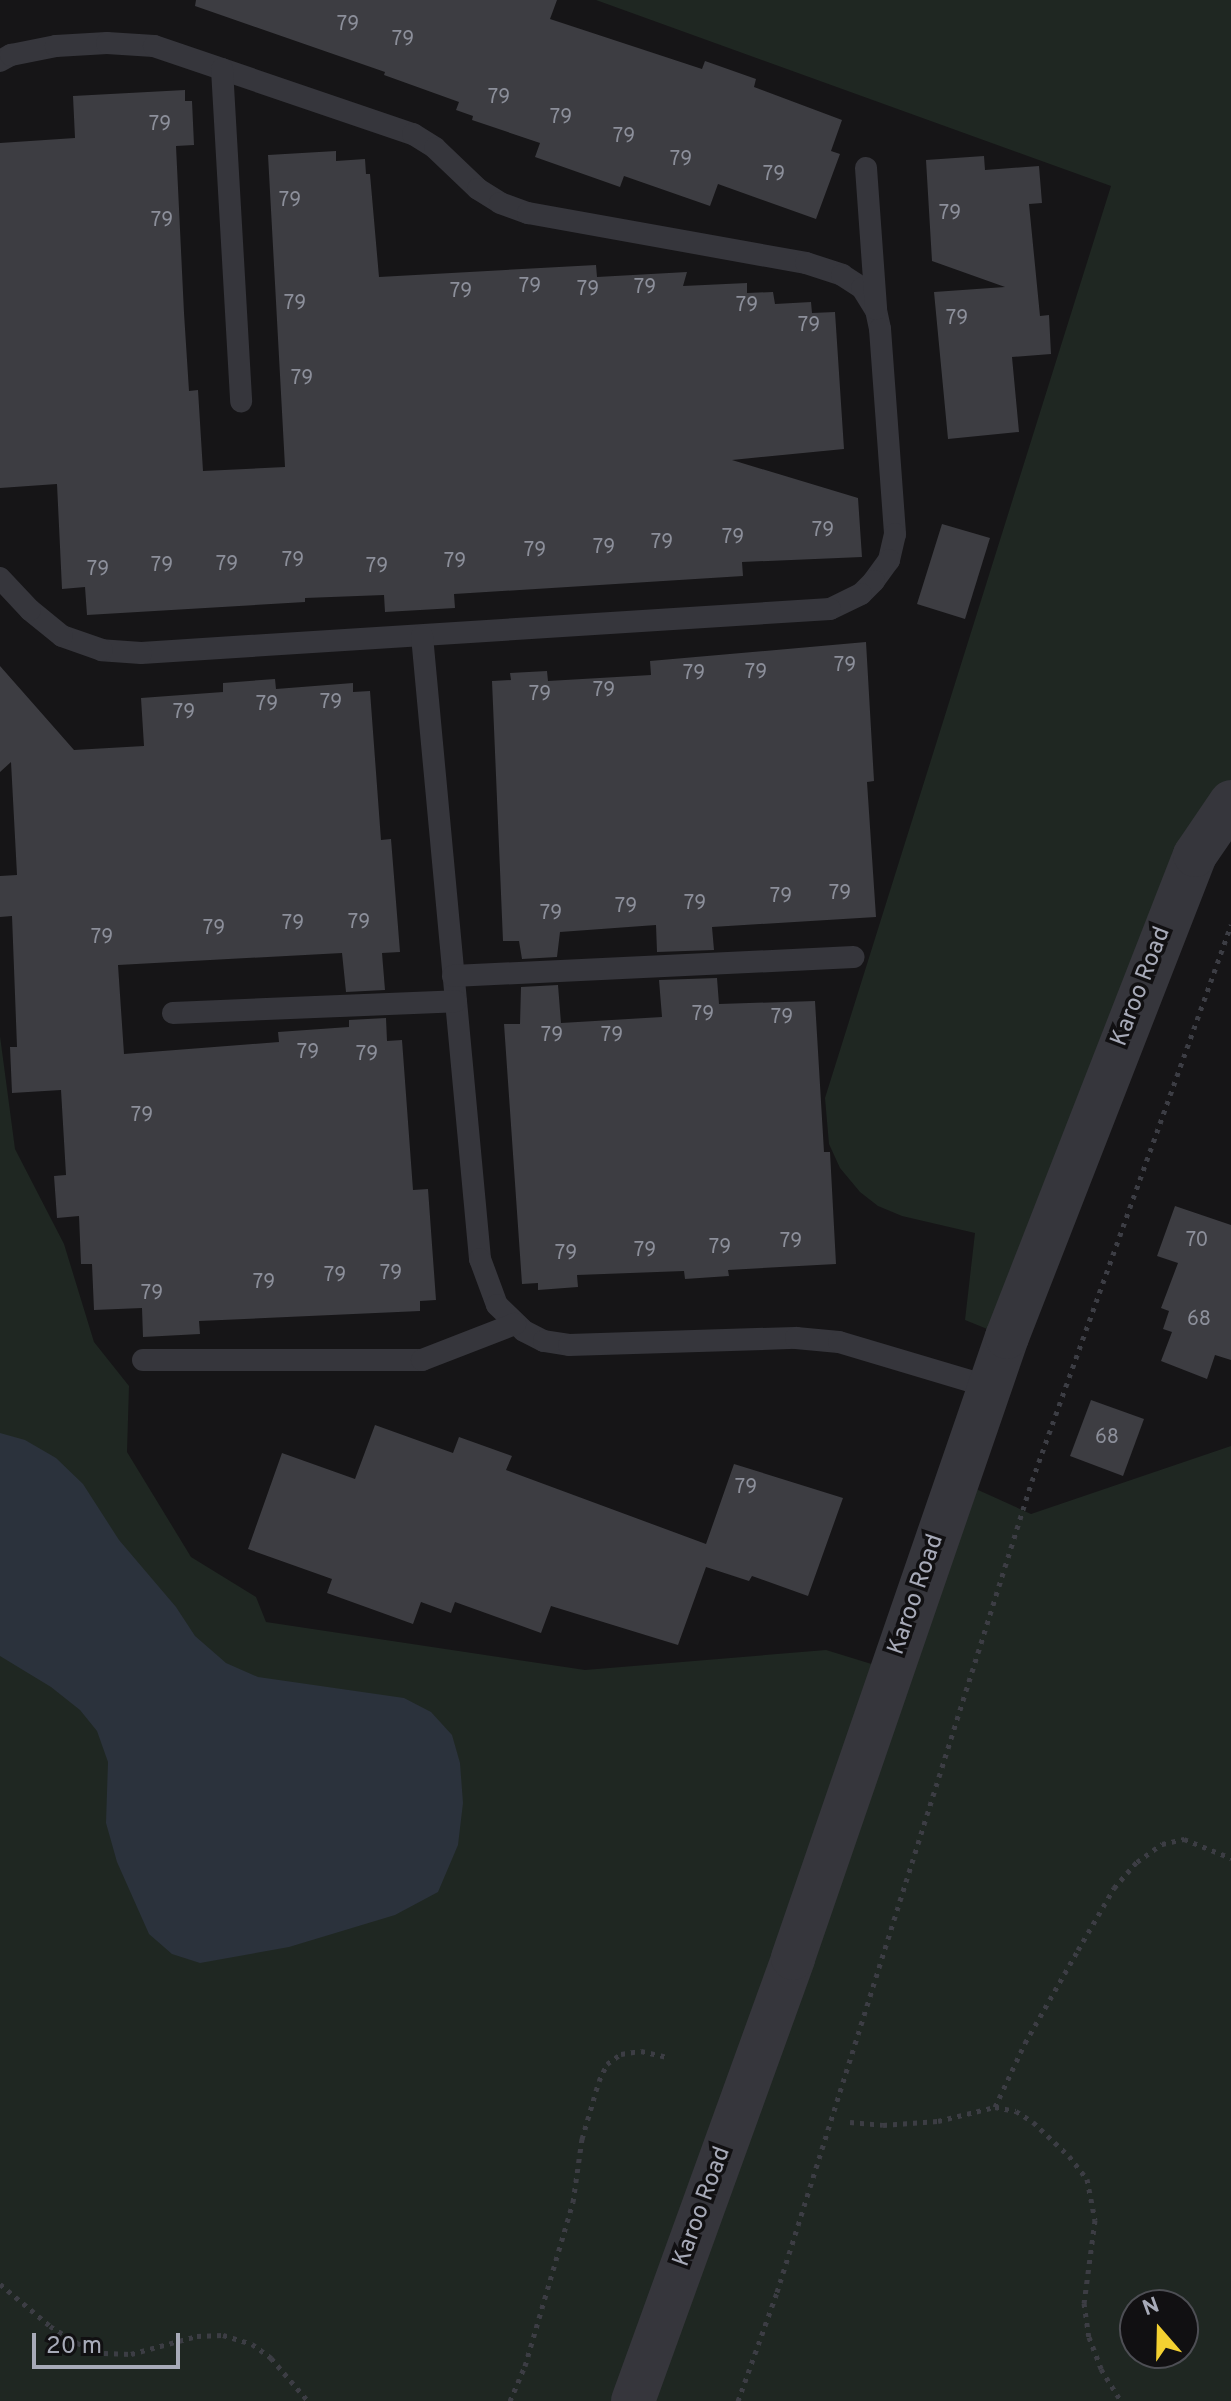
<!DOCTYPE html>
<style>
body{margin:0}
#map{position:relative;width:1231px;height:2401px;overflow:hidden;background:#161517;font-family:Overpass,sans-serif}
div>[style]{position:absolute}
.green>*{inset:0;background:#1f2722}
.water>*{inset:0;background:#2b323c}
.building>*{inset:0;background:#3d3d42}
.path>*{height:5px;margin-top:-2.5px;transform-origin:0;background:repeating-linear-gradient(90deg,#3c3d44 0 4px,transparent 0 10px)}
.lane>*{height:22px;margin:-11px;padding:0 11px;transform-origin:11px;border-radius:11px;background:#36363c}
.street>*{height:44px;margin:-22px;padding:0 22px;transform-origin:22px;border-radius:22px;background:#36363c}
span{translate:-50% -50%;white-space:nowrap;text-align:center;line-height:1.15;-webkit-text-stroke:7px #111012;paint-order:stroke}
.number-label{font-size:20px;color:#8c8f9a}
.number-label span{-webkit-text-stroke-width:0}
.street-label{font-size:24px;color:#a7aab8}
.north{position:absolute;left:1119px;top:2289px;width:80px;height:80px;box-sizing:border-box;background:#111012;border:2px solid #4d4e54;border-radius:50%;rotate:340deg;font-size:22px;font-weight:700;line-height:32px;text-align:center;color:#a7aab8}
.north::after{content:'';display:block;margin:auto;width:28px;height:36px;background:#f4d131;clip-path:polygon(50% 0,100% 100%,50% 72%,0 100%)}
.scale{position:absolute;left:32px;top:2333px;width:148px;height:36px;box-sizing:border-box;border:4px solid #a7aab8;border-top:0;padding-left:10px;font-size:24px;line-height:28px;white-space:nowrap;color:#a7aab8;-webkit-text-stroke:6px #111012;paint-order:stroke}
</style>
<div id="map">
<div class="green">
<i style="clip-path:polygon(596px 0,1231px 0,1231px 802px,1007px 1337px,965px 1320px,975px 1233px,902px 1216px,878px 1206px,860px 1192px,840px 1168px,829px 1144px,825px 1098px,1111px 186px)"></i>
<i style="clip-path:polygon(evenodd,0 1036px,15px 1149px,64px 1244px,94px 1342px,129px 1386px,127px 1452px,191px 1557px,256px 1597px,266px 1622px,585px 1670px,826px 1650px,891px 1670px,956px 1480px,1031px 1514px,1231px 1446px,1231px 2401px,0 2401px,0 1036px,1135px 2305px,1183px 2305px,1183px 2353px,1135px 2353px,1135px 2305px)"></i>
</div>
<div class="water">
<i style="clip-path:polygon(0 1433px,25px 1440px,56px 1458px,83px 1484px,119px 1540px,176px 1607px,195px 1636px,226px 1663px,258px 1677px,404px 1698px,431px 1712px,452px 1735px,460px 1763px,463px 1803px,458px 1845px,438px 1892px,395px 1915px,289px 1947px,200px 1963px,172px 1954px,149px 1934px,117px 1862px,106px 1823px,108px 1762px,97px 1731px,80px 1710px,51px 1687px,0 1656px)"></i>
</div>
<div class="building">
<i style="clip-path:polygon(196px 0,557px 0,550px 19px,702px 69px,705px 61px,756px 79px,754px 87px,842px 120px,831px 151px,840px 154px,816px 219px,718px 184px,710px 206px,624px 176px,620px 187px,535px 157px,540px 143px,472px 120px,473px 116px,456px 110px,459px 102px,384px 75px,385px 72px,195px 6px)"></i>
<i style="clip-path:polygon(185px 90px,185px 101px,192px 101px,194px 145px,176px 146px,184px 313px,189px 391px,198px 390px,203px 471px,285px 467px,268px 155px,336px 151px,336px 161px,365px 159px,366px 174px,370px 174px,379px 277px,596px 265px,597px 277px,687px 272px,683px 286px,747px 283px,747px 293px,773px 292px,775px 304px,811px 302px,812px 313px,835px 312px,844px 449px,732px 460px,858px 498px,862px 557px,742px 562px,743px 576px,454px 594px,455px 608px,385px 612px,384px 595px,305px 598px,305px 602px,87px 615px,85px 587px,62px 589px,57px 484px,0 488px,0 143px,75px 138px,73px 96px)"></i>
<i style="clip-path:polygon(984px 156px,985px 170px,1039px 166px,1042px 203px,1029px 204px,1040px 316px,1049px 315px,1051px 354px,1012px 357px,1019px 432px,948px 439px,934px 292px,1005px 287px,932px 261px,926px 160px)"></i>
<i style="clip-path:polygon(942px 524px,990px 538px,965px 619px,917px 604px)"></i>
<i style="clip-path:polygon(866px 642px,874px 781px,867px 782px,876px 917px,712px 927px,714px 950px,657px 952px,656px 925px,560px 932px,557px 957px,522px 959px,519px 941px,503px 941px,492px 681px,511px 680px,510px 673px,547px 671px,548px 681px,651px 675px,650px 661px)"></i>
<i style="clip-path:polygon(0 666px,74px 750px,144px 746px,141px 698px,223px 692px,223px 683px,275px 679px,276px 689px,353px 683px,353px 692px,370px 691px,381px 840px,391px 839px,400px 952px,382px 953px,385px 990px,346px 992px,342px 953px,118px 965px,124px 1054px,279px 1042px,278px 1032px,349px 1027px,349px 1020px,386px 1018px,387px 1041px,402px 1040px,413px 1190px,428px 1189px,436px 1300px,420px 1301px,420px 1311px,199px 1321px,200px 1334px,143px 1337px,142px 1308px,94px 1310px,92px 1264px,81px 1264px,79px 1216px,57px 1218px,54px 1176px,66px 1175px,61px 1090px,12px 1093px,10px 1047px,17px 1047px,12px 916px,0 917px,0 876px,17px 875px,11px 762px,0 772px)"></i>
<i style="clip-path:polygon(717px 978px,719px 1004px,815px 1001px,824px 1152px,830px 1152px,836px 1264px,728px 1270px,729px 1276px,685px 1279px,684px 1271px,577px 1275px,578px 1287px,538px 1290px,538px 1283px,522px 1284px,504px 1024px,520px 1024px,521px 987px,558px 985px,561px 1023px,662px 1017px,659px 980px)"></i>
<i style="clip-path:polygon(1175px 1206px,1231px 1225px,1231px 1360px,1215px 1355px,1207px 1379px,1161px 1361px,1172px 1332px,1163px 1329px,1169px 1311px,1161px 1308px,1178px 1263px,1157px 1256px)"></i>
<i style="clip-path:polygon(1091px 1400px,1144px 1419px,1123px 1476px,1070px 1456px)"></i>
<i style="clip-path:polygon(375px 1425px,453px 1453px,459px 1437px,512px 1456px,506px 1470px,706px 1544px,734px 1464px,843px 1498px,808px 1596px,752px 1576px,749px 1581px,706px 1567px,678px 1645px,551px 1606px,541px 1633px,455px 1602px,451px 1613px,421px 1602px,413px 1624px,327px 1593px,332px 1579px,248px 1549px,282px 1453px,355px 1479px)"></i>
</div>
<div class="path">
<i style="left:995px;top:2107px;width:71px;rotate:-64.9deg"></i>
<i style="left:1025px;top:2043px;width:107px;rotate:-60.3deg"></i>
<i style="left:1078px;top:1950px;width:72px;rotate:-59.9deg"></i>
<i style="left:1114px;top:1888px;width:35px;rotate:-49deg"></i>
<i style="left:1137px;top:1862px;width:31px;rotate:-36deg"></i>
<i style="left:1162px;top:1844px;width:23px;rotate:-13deg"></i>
<i style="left:1184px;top:1839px;width:51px;rotate:22deg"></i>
<i style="left:850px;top:2122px;width:33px;rotate:5deg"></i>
<i style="left:883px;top:2125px;width:55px;rotate:-4.2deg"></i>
<i style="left:938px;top:2121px;width:59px;rotate:-13.8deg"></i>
<i style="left:995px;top:2107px;width:21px;rotate:11deg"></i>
<i style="left:1016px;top:2111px;width:20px;rotate:33deg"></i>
<i style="left:1033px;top:2122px;width:50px;rotate:43.4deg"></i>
<i style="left:1069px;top:2156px;width:29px;rotate:52deg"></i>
<i style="left:1087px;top:2179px;width:42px;rotate:79deg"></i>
<i style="left:1095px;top:2220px;width:84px;rotate:97.5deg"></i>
<i style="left:1084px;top:2303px;width:34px;rotate:82deg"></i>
<i style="left:1089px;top:2337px;width:34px;rotate:69deg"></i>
<i style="left:1101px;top:2369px;width:38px;rotate:58deg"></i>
<i style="left:0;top:2284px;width:65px;rotate:40deg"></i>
<i style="left:50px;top:2326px;width:32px;rotate:32deg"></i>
<i style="left:77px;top:2343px;width:29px;rotate:20deg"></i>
<i style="left:104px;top:2353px;width:27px;rotate:2deg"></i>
<i style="left:131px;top:2354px;width:68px;rotate:-15.3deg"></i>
<i style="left:197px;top:2336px;width:26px;rotate:-2deg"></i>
<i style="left:223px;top:2335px;width:30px;rotate:17deg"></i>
<i style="left:252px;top:2344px;width:24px;rotate:36deg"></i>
<i style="left:271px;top:2358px;width:57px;rotate:49.3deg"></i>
<i style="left:510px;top:2401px;width:38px;rotate:-67deg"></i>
<i style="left:525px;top:2366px;width:171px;rotate:-73.7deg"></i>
<i style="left:573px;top:2202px;width:64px;rotate:-81.9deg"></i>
<i style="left:582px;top:2139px;width:60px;rotate:-73.7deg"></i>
<i style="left:599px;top:2081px;width:19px;rotate:-65deg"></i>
<i style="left:607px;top:2064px;width:17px;rotate:-36deg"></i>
<i style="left:621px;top:2054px;width:20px;rotate:-9deg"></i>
<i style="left:641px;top:2051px;width:28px;rotate:13deg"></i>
<i style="left:738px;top:2401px;width:116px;rotate:-70.3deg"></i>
<i style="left:777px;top:2292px;width:850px;rotate:-72.55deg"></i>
<i style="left:1032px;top:1481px;width:591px;rotate:-70.31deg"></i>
</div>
<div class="lane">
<i style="left:0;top:61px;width:13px;rotate:-29deg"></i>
<i style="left:11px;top:55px;width:46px;rotate:-11.3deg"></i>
<i style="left:56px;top:46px;width:51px;rotate:-3.4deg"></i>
<i style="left:107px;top:43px;width:47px;rotate:3.7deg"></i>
<i style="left:154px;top:46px;width:274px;rotate:18.8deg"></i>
<i style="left:413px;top:134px;width:26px;rotate:32deg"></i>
<i style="left:435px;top:148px;width:59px;rotate:43.6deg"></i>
<i style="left:478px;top:189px;width:26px;rotate:32deg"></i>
<i style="left:500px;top:203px;width:30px;rotate:20deg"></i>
<i style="left:528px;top:213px;width:282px;rotate:10.2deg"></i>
<i style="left:806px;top:263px;width:38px;rotate:18deg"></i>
<i style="left:842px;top:275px;width:24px;rotate:33deg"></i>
<i style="left:862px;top:288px;width:26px;rotate:58deg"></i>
<i style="left:876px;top:310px;width:19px;rotate:78deg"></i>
<i style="left:880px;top:329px;width:206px;rotate:85.8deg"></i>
<i style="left:895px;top:534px;width:27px;rotate:103deg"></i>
<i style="left:889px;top:560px;width:26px;rotate:126deg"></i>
<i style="left:874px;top:581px;width:18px;rotate:135deg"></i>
<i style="left:861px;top:594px;width:34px;rotate:154deg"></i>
<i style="left:830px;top:609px;width:690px;rotate:176.35deg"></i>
<i style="left:141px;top:653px;width:39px;rotate:-176deg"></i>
<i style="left:102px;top:650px;width:42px;rotate:-160.7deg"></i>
<i style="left:62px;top:636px;width:41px;rotate:-140.9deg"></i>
<i style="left:30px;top:610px;width:44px;rotate:-133.2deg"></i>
<i style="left:222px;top:69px;width:333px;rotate:86.7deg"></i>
<i style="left:866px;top:168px;width:141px;rotate:85.9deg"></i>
<i style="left:422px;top:636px;width:626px;rotate:84.68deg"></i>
<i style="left:480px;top:1259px;width:49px;rotate:69.7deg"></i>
<i style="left:497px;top:1305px;width:37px;rotate:44deg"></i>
<i style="left:524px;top:1331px;width:22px;rotate:27deg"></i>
<i style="left:544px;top:1341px;width:25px;rotate:9deg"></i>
<i style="left:569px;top:1345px;width:227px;rotate:-1.8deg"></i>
<i style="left:796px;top:1338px;width:43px;rotate:5.3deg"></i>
<i style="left:839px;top:1342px;width:158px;rotate:16.6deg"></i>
<i style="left:453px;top:976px;width:401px;rotate:-2.7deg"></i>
<i style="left:173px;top:1013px;width:283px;rotate:-2.4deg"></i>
<i style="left:143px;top:1360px;width:279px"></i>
<i style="left:422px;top:1360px;width:100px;rotate:-21.2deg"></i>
</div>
<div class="street">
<i style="left:633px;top:2401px;width:471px;rotate:-70.1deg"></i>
<i style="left:793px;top:1958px;width:657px;rotate:-70.99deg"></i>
<i style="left:1007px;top:1337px;width:517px;rotate:-68.69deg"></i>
<i style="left:1195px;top:855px;width:64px;rotate:-55.8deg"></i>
</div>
<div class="number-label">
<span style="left:348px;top:25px">79</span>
<span style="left:403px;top:40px">79</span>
<span style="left:499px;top:98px">79</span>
<span style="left:561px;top:118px">79</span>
<span style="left:160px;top:125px">79</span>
<span style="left:624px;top:137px">79</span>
<span style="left:681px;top:160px">79</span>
<span style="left:774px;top:175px">79</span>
<span style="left:290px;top:201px">79</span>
<span style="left:950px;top:214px">79</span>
<span style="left:162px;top:221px">79</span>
<span style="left:530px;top:287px">79</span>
<span style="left:645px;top:288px">79</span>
<span style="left:588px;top:290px">79</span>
<span style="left:461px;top:292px">79</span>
<span style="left:295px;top:304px">79</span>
<span style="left:747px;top:306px">79</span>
<span style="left:957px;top:319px">79</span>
<span style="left:809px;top:326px">79</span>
<span style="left:302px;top:379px">79</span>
<span style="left:823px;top:531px">79</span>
<span style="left:733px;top:538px">79</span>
<span style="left:662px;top:543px">79</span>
<span style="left:604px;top:548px">79</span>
<span style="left:535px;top:551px">79</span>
<span style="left:293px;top:561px">79</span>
<span style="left:455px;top:562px">79</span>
<span style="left:227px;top:565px">79</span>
<span style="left:162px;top:566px">79</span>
<span style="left:377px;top:567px">79</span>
<span style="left:98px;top:570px">79</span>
<span style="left:845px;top:666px">79</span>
<span style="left:756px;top:673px">79</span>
<span style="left:694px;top:674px">79</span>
<span style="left:604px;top:691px">79</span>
<span style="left:540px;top:695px">79</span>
<span style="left:331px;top:703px">79</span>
<span style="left:267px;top:705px">79</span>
<span style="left:184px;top:713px">79</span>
<span style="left:840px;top:894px">79</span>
<span style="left:781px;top:897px">79</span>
<span style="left:695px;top:904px">79</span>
<span style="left:626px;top:907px">79</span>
<span style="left:551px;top:914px">79</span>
<span style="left:359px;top:923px">79</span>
<span style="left:293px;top:924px">79</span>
<span style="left:214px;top:929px">79</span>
<span style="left:102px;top:938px">79</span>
<span style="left:703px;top:1015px">79</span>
<span style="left:782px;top:1018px">79</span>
<span style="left:552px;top:1036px">79</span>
<span style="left:612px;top:1036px">79</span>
<span style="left:308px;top:1053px">79</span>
<span style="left:367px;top:1055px">79</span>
<span style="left:142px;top:1116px">79</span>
<span style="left:1197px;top:1241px">70</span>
<span style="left:791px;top:1242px">79</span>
<span style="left:720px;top:1248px">79</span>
<span style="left:645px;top:1251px">79</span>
<span style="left:566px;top:1254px">79</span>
<span style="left:391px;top:1274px">79</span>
<span style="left:335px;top:1276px">79</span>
<span style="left:264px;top:1283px">79</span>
<span style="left:152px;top:1294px">79</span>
<span style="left:1199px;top:1320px">68</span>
<span style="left:1107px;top:1438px">68</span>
<span style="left:746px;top:1488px">79</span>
</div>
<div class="street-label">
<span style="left:1142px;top:987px;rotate:-69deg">Karoo Road</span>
<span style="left:917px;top:1595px;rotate:-71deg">Karoo Road</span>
<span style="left:703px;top:2207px;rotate:-70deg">Karoo Road</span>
</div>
<div class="north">N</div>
<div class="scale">20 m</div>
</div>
